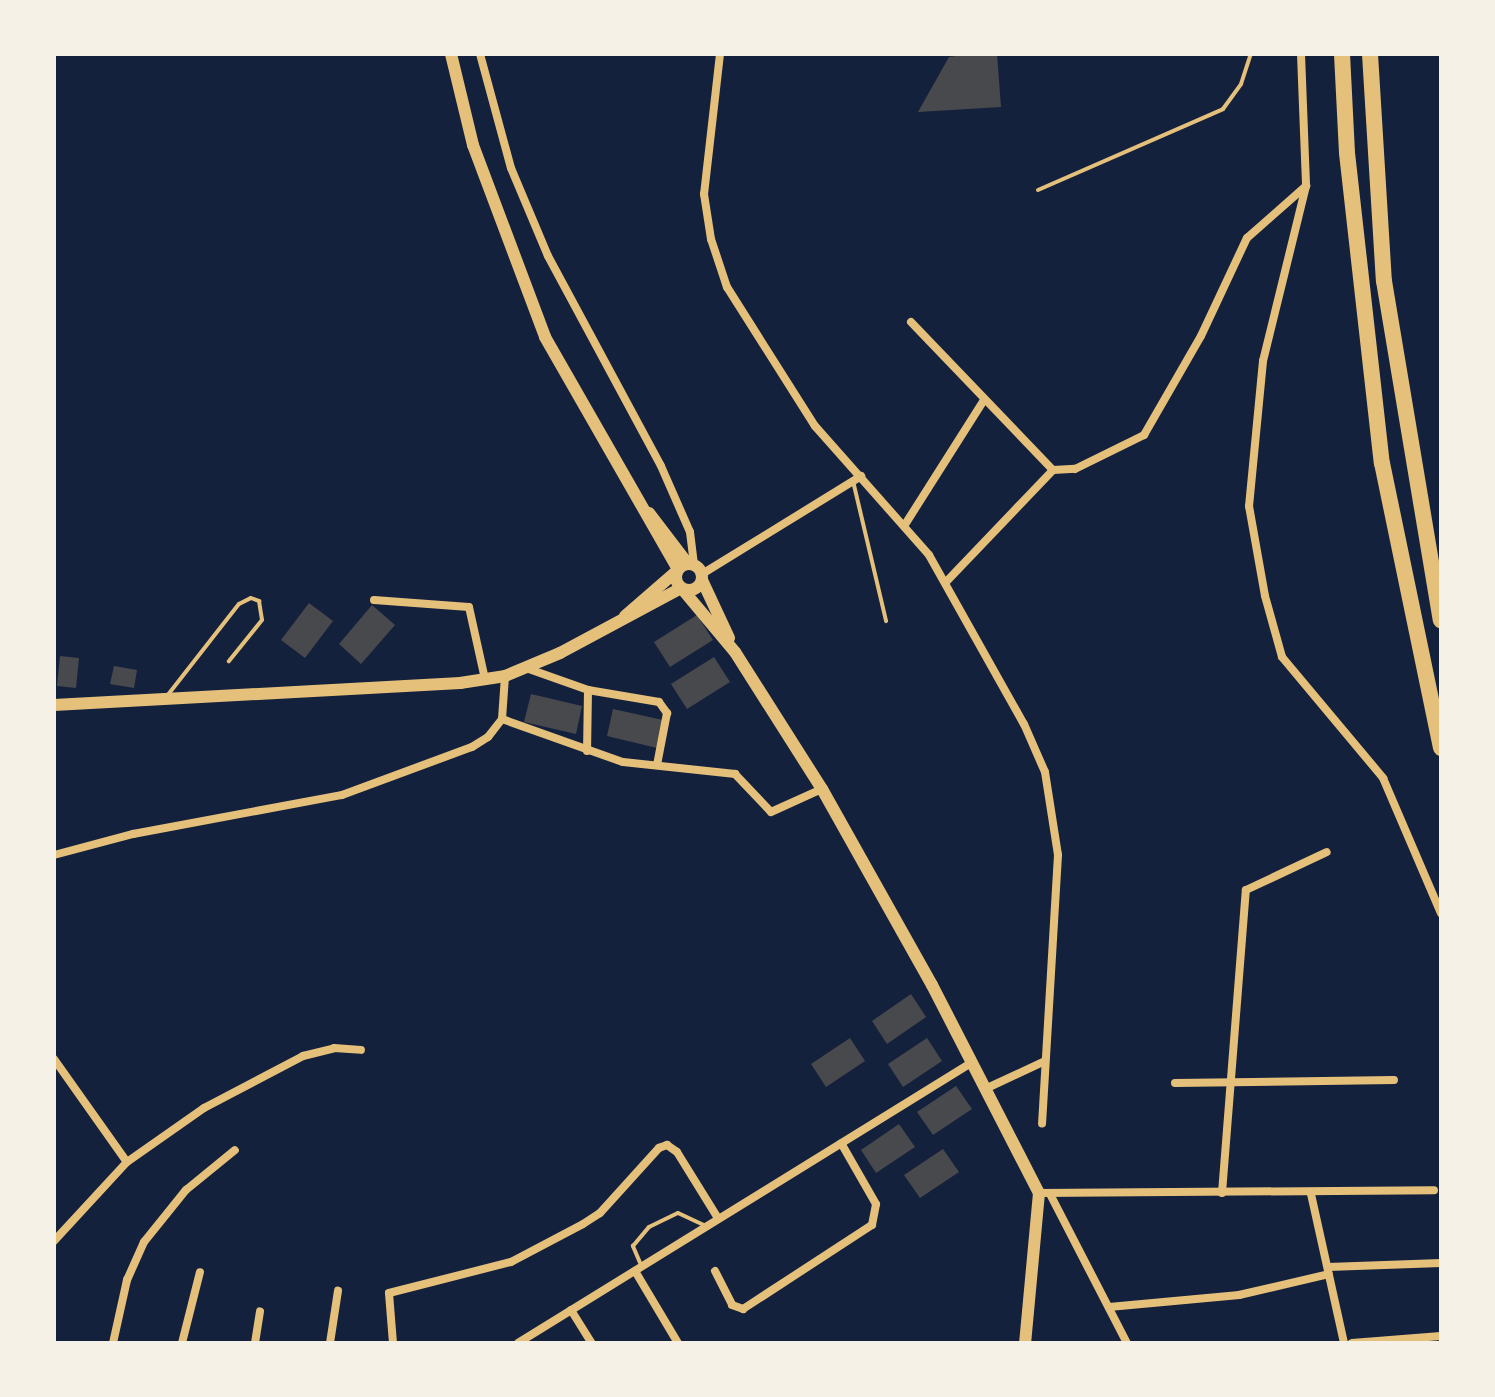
<!DOCTYPE html>
<style>
body{margin:0}
#map{position:relative;width:1495px;height:1397px;overflow:hidden;background:#14213d;font-family:Cabin,sans-serif}
div>[style]{position:absolute}
.building>*{inset:0;background:#48494c}
.service>*{height:4px;margin:-2px;padding:0 2px;transform-origin:2px;border-radius:2px;background:#e5c07b}
.minor>*{height:8px;margin:-4px;padding:0 4px;transform-origin:4px;border-radius:4px;background:#e5c07b}
.secondary>*{height:12px;margin:-6px;padding:0 6px;transform-origin:6px;border-radius:6px;background:#e5c07b}
.secondary>.ring{margin:-6px;padding:0;box-sizing:content-box;background:none;border:12px solid #e5c07b;border-radius:50%}
.motorway>*{height:16px;margin:-8px;padding:0 8px;transform-origin:8px;border-radius:8px;background:#e5c07b}
span{translate:-50% -50%;white-space:nowrap;text-align:center;line-height:1.15;-webkit-text-stroke:8px #f6f1e7;paint-order:stroke}
.frame{position:absolute;inset:0;border:56px solid #f6f1e7;pointer-events:none}
</style>
<div id="map">
<div class="building">
<i style="clip-path:polygon(971px 54px,997px 54px,1001px 107px,918px 112px,949px 57px)"></i>
<i style="clip-path:polygon(309px 603px,333px 621px,305px 658px,281px 640px)"></i>
<i style="clip-path:polygon(372px 605px,395px 625px,361px 664px,339px 644px)"></i>
<i style="clip-path:polygon(697px 615px,713px 640px,670px 667px,654px 642px)"></i>
<i style="clip-path:polygon(60px 656px,79px 658px,76px 688px,57px 686px)"></i>
<i style="clip-path:polygon(714px 657px,730px 682px,687px 709px,671px 684px)"></i>
<i style="clip-path:polygon(114px 666px,137px 670px,134px 688px,110px 684px)"></i>
<i style="clip-path:polygon(531px 694px,582px 706px,576px 734px,524px 722px)"></i>
<i style="clip-path:polygon(613px 709px,663px 720px,657px 748px,607px 736px)"></i>
<i style="clip-path:polygon(911px 994px,926px 1017px,887px 1044px,872px 1021px)"></i>
<i style="clip-path:polygon(850px 1038px,865px 1061px,826px 1087px,811px 1064px)"></i>
<i style="clip-path:polygon(927px 1038px,942px 1061px,903px 1087px,888px 1064px)"></i>
<i style="clip-path:polygon(956px 1086px,972px 1109px,933px 1135px,917px 1112px)"></i>
<i style="clip-path:polygon(899px 1124px,915px 1147px,876px 1173px,861px 1150px)"></i>
<i style="clip-path:polygon(943px 1149px,959px 1172px,920px 1198px,904px 1175px)"></i>
</div>
<div class="service">
<i style="left:1038px;top:190px;width:202px;rotate:-23.6deg"></i>
<i style="left:1223px;top:109px;width:31px;rotate:-54deg"></i>
<i style="left:1241px;top:84px;width:32px;rotate:-72deg"></i>
<i style="left:853px;top:481px;width:144px;rotate:76.7deg"></i>
<i style="left:167px;top:696px;width:117px;rotate:-52deg"></i>
<i style="left:239px;top:604px;width:13px;rotate:-27deg"></i>
<i style="left:251px;top:598px;width:9px;rotate:21deg"></i>
<i style="left:259px;top:601px;width:19px;rotate:81deg"></i>
<i style="left:262px;top:620px;width:53px;rotate:128.8deg"></i>
<i style="left:641px;top:1265px;width:21px;rotate:-113deg"></i>
<i style="left:633px;top:1246px;width:25px;rotate:-50deg"></i>
<i style="left:649px;top:1227px;width:32px;rotate:-26deg"></i>
<i style="left:678px;top:1213px;width:29px;rotate:25deg"></i>
</div>
<div class="minor">
<i style="left:480px;top:54px;width:118px;rotate:74.8deg"></i>
<i style="left:511px;top:168px;width:95px;rotate:67.2deg"></i>
<i style="left:548px;top:256px;width:238px;rotate:61.7deg"></i>
<i style="left:661px;top:466px;width:72px;rotate:66.3deg"></i>
<i style="left:690px;top:532px;width:33px;rotate:83deg"></i>
<i style="left:720px;top:54px;width:141px;rotate:96.5deg"></i>
<i style="left:704px;top:194px;width:46px;rotate:81.2deg"></i>
<i style="left:711px;top:239px;width:51px;rotate:71.6deg"></i>
<i style="left:727px;top:287px;width:165px;rotate:57.7deg"></i>
<i style="left:815px;top:426px;width:172px;rotate:48.5deg"></i>
<i style="left:929px;top:555px;width:194px;rotate:60.7deg"></i>
<i style="left:1024px;top:724px;width:52px;rotate:66.4deg"></i>
<i style="left:1045px;top:772px;width:84px;rotate:81.1deg"></i>
<i style="left:1058px;top:855px;width:269px;rotate:93.4deg"></i>
<i style="left:1301px;top:54px;width:132px;rotate:87.8deg"></i>
<i style="left:1306px;top:186px;width:180px;rotate:103.8deg"></i>
<i style="left:1263px;top:361px;width:146px;rotate:95.5deg"></i>
<i style="left:1249px;top:506px;width:91px;rotate:79.9deg"></i>
<i style="left:1265px;top:596px;width:63px;rotate:74.4deg"></i>
<i style="left:1282px;top:657px;width:158px;rotate:50.1deg"></i>
<i style="left:1383px;top:778px;width:147px;rotate:66.8deg"></i>
<i style="left:911px;top:322px;width:205px;rotate:46.2deg"></i>
<i style="left:1053px;top:470px;width:22px;rotate:-3deg"></i>
<i style="left:1075px;top:469px;width:77px;rotate:-26.2deg"></i>
<i style="left:1144px;top:435px;width:114px;rotate:-60.1deg"></i>
<i style="left:1201px;top:336px;width:108px;rotate:-64.9deg"></i>
<i style="left:1247px;top:238px;width:79px;rotate:-41.4deg"></i>
<i style="left:906px;top:523px;width:146px;rotate:-57.6deg"></i>
<i style="left:702px;top:574px;width:187px;rotate:-31.6deg"></i>
<i style="left:946px;top:582px;width:155px;rotate:-46.3deg"></i>
<i style="left:374px;top:600px;width:95px;rotate:4.2deg"></i>
<i style="left:469px;top:607px;width:74px;rotate:77.5deg"></i>
<i style="left:526px;top:668px;width:66px;rotate:19.5deg"></i>
<i style="left:588px;top:690px;width:61px;rotate:90.9deg"></i>
<i style="left:588px;top:690px;width:72px;rotate:9.6deg"></i>
<i style="left:659px;top:702px;width:14px;rotate:54deg"></i>
<i style="left:667px;top:713px;width:53px;rotate:100.9deg"></i>
<i style="left:502px;top:719px;width:128px;rotate:19.6deg"></i>
<i style="left:623px;top:762px;width:113px;rotate:6.1deg"></i>
<i style="left:735px;top:774px;width:52px;rotate:46.5deg"></i>
<i style="left:771px;top:812px;width:56px;rotate:-24.3deg"></i>
<i style="left:54px;top:855px;width:82px;rotate:-14.9deg"></i>
<i style="left:133px;top:834px;width:213px;rotate:-10.6deg"></i>
<i style="left:342px;top:795px;width:139px;rotate:-20.3deg"></i>
<i style="left:472px;top:747px;width:19px;rotate:-32deg"></i>
<i style="left:488px;top:737px;width:23px;rotate:-52deg"></i>
<i style="left:502px;top:719px;width:43px;rotate:-86deg"></i>
<i style="left:54px;top:1059px;width:126px;rotate:54.7deg"></i>
<i style="left:1175px;top:1083px;width:219px;rotate:-0.8deg"></i>
<i style="left:985px;top:1089px;width:66px;rotate:-25deg"></i>
<i style="left:1039px;top:1193px;width:395px;rotate:-0.4deg"></i>
<i style="left:1222px;top:1193px;width:304px;rotate:-85.5deg"></i>
<i style="left:1246px;top:890px;width:89px;rotate:-25.1deg"></i>
<i style="left:1050px;top:1194px;width:168px;rotate:62.7deg"></i>
<i style="left:1311px;top:1194px;width:153px;rotate:77.5deg"></i>
<i style="left:54px;top:1241px;width:108px;rotate:-47.3deg"></i>
<i style="left:127px;top:1162px;width:94px;rotate:-35deg"></i>
<i style="left:204px;top:1108px;width:112px;rotate:-27.7deg"></i>
<i style="left:303px;top:1056px;width:32px;rotate:-14deg"></i>
<i style="left:334px;top:1048px;width:27px;rotate:4deg"></i>
<i style="left:1328px;top:1267px;width:113px;rotate:-2deg"></i>
<i style="left:635px;top:1271px;width:84px;rotate:59.2deg"></i>
<i style="left:715px;top:1271px;width:38px;rotate:63deg"></i>
<i style="left:732px;top:1305px;width:12px;rotate:20deg"></i>
<i style="left:743px;top:1309px;width:154px;rotate:-33.1deg"></i>
<i style="left:872px;top:1225px;width:21px;rotate:-79deg"></i>
<i style="left:876px;top:1204px;width:70px;rotate:-119.8deg"></i>
<i style="left:1109px;top:1307px;width:131px;rotate:-5.3deg"></i>
<i style="left:1239px;top:1295px;width:92px;rotate:-13.1deg"></i>
<i style="left:571px;top:1310px;width:39px;rotate:58deg"></i>
<i style="left:113px;top:1343px;width:65px;rotate:-77.5deg"></i>
<i style="left:127px;top:1280px;width:42px;rotate:-65.9deg"></i>
<i style="left:144px;top:1242px;width:67px;rotate:-51.1deg"></i>
<i style="left:186px;top:1190px;width:63px;rotate:-39.2deg"></i>
<i style="left:182px;top:1343px;width:73px;rotate:-75.8deg"></i>
<i style="left:255px;top:1343px;width:32px;rotate:-81deg"></i>
<i style="left:330px;top:1343px;width:53px;rotate:-81.3deg"></i>
<i style="left:393px;top:1343px;width:50px;rotate:-94.6deg"></i>
<i style="left:389px;top:1293px;width:126px;rotate:-14.3deg"></i>
<i style="left:511px;top:1262px;width:81px;rotate:-27.8deg"></i>
<i style="left:583px;top:1224px;width:20px;rotate:-33deg"></i>
<i style="left:600px;top:1213px;width:88px;rotate:-47.8deg"></i>
<i style="left:659px;top:1148px;width:9px;rotate:-21deg"></i>
<i style="left:667px;top:1145px;width:12px;rotate:35deg"></i>
<i style="left:677px;top:1152px;width:78px;rotate:58.2deg"></i>
<i style="left:518px;top:1343px;width:533px;rotate:-31.72deg"></i>
<i style="left:1352px;top:1343px;width:89px;rotate:-4.5deg"></i>
</div>
<div class="secondary">
<i style="left:451px;top:54px;width:94px;rotate:76.4deg"></i>
<i style="left:473px;top:145px;width:205px;rotate:69.4deg"></i>
<i style="left:545px;top:337px;width:267px;rotate:60.2deg"></i>
<i style="left:649px;top:513px;width:64px;rotate:52.6deg"></i>
<i class="ring" style="left:676px;top:564px;width:14px;height:14px"></i>
<i style="left:702px;top:580px;width:64px;rotate:65deg"></i>
<i style="left:683px;top:590px;width:81px;rotate:50deg"></i>
<i style="left:735px;top:652px;width:162px;rotate:57.6deg"></i>
<i style="left:822px;top:789px;width:225px;rotate:60.7deg"></i>
<i style="left:932px;top:985px;width:234px;rotate:62.8deg"></i>
<i style="left:1039px;top:1193px;width:151px;rotate:95.3deg"></i>
<i style="left:625px;top:616px;width:69px;rotate:-40.9deg"></i>
<i style="left:54px;top:705px;width:407px;rotate:-3.1deg"></i>
<i style="left:460px;top:683px;width:46px;rotate:-8.8deg"></i>
<i style="left:505px;top:676px;width:60px;rotate:-22.7deg"></i>
<i style="left:560px;top:653px;width:137px;rotate:-28.2deg"></i>
</div>
<div class="motorway">
<i style="left:1342px;top:54px;width:99px;rotate:87.1deg"></i>
<i style="left:1347px;top:153px;width:312px;rotate:83.6deg"></i>
<i style="left:1382px;top:463px;width:291px;rotate:78.3deg"></i>
<i style="left:1370px;top:54px;width:227px;rotate:86.5deg"></i>
<i style="left:1384px;top:281px;width:344px;rotate:80.5deg"></i>
</div>
<div class="frame"></div>
</div>
